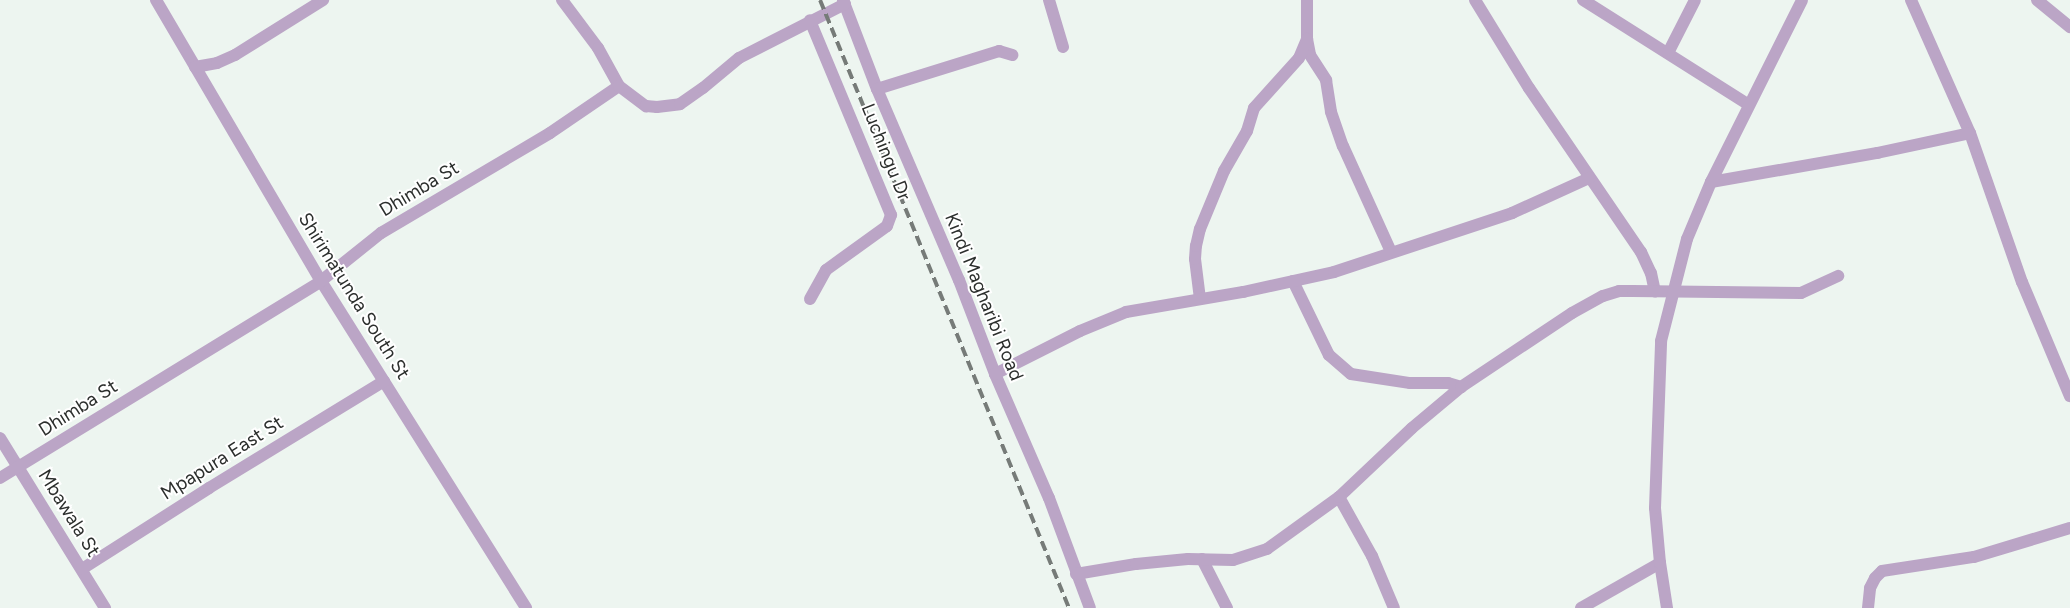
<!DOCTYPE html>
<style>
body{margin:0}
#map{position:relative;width:2070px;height:608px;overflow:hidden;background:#edf5f0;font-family:Figtree,sans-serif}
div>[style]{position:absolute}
.minor>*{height:12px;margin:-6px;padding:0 6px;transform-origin:6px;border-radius:6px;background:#bba5c6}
.rail>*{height:4px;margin-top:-2px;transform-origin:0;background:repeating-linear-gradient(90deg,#767b78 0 10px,transparent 0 15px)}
span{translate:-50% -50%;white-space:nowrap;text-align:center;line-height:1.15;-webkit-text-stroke:4px #fff;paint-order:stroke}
.street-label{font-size:19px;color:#2c2f2d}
</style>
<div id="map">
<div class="minor">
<i style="left:156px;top:0;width:326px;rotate:59.6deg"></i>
<i style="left:321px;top:281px;width:386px;rotate:57.9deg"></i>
<i style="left:562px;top:0;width:60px;rotate:53.1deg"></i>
<i style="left:598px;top:48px;width:43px;rotate:61.1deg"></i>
<i style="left:843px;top:0;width:95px;rotate:69.1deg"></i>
<i style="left:877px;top:89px;width:208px;rotate:66.8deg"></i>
<i style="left:959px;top:280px;width:101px;rotate:69deg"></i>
<i style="left:995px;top:374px;width:135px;rotate:66.5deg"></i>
<i style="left:1049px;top:498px;width:117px;rotate:69.6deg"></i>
<i style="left:1049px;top:0;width:49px;rotate:73.4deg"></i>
<i style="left:1307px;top:0;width:39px;rotate:90deg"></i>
<i style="left:1307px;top:39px;width:16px;rotate:79deg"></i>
<i style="left:1310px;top:55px;width:30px;rotate:57deg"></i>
<i style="left:1326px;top:80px;width:32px;rotate:81deg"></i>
<i style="left:1331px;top:112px;width:36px;rotate:71deg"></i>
<i style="left:1343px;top:146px;width:116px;rotate:65.6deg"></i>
<i style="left:1475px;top:0;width:103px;rotate:58.5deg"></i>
<i style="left:1529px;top:88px;width:199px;rotate:55.7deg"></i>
<i style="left:1641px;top:252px;width:23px;rotate:65deg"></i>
<i style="left:1651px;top:273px;width:19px;rotate:78deg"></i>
<i style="left:1583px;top:0;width:196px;rotate:32.3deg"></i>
<i style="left:1911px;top:0;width:145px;rotate:66.1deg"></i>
<i style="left:1970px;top:133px;width:158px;rotate:70.8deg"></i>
<i style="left:2022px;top:282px;width:124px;rotate:67.2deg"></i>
<i style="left:2037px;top:0;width:43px;rotate:39.3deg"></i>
<i style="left:1668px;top:53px;width:59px;rotate:-63deg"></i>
<i style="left:195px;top:67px;width:22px;rotate:-10deg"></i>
<i style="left:217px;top:63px;width:20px;rotate:-24deg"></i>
<i style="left:235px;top:55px;width:104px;rotate:-32deg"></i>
<i style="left:877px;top:89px;width:128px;rotate:-17.3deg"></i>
<i style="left:999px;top:51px;width:14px;rotate:17deg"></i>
<i style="left:1711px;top:182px;width:169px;rotate:-9.9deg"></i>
<i style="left:1877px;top:153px;width:95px;rotate:-12.1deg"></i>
<i style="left:1293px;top:281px;width:82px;rotate:64.1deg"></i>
<i style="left:1329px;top:355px;width:29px;rotate:41deg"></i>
<i style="left:1351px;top:374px;width:60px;rotate:8.7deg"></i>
<i style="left:1410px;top:383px;width:38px"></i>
<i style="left:1448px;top:383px;width:14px;rotate:17deg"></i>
<i style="left:810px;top:299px;width:33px;rotate:-61deg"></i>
<i style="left:826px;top:270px;width:75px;rotate:-35.8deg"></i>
<i style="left:887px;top:226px;width:12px;rotate:-70deg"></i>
<i style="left:891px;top:215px;width:211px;rotate:-112.6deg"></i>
<i style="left:1200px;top:299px;width:40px;rotate:-97.1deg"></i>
<i style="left:1195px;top:259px;width:13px;rotate:-86deg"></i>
<i style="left:1196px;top:246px;width:17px;rotate:-77deg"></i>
<i style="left:1200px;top:229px;width:63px;rotate:-67.5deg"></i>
<i style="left:1224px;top:171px;width:46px;rotate:-60.1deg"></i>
<i style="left:1247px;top:131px;width:24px;rotate:-73deg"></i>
<i style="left:1254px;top:108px;width:67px;rotate:-48deg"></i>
<i style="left:1299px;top:58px;width:21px;rotate:-67deg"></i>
<i style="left:995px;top:374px;width:95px;rotate:-26.8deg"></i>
<i style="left:1080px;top:331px;width:50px;rotate:-22.4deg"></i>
<i style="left:1126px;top:312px;width:119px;rotate:-9.7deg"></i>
<i style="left:1243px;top:292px;width:93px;rotate:-12.4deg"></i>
<i style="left:1334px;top:272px;width:188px;rotate:-18.3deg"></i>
<i style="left:1512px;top:213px;width:85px;rotate:-24.4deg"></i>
<i style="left:0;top:438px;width:200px;rotate:58.3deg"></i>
<i style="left:0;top:478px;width:377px;rotate:-31.5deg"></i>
<i style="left:321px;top:281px;width:77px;rotate:-38.7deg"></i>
<i style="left:381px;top:233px;width:196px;rotate:-30.6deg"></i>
<i style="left:550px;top:133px;width:83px;rotate:-34.3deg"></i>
<i style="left:619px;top:86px;width:34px;rotate:37deg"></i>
<i style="left:646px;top:106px;width:11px;rotate:5deg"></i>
<i style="left:657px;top:107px;width:23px;rotate:-7deg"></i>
<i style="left:680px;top:104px;width:28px;rotate:-35deg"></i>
<i style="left:703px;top:88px;width:47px;rotate:-39.8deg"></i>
<i style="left:739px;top:58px;width:119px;rotate:-27deg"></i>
<i style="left:1339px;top:497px;width:68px;rotate:60.8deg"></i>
<i style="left:1372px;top:556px;width:56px;rotate:67.1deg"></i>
<i style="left:1202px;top:559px;width:55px;rotate:63deg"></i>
<i style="left:82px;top:569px;width:151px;rotate:-32.5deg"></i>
<i style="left:209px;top:488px;width:205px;rotate:-31.4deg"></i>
<i style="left:1076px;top:574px;width:61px;rotate:-9.5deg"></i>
<i style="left:1136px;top:564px;width:52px;rotate:-5.5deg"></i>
<i style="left:1188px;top:559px;width:45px;rotate:1.3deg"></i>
<i style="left:1233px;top:560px;width:36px;rotate:-18deg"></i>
<i style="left:1267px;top:549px;width:89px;rotate:-35.8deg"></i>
<i style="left:1339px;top:497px;width:100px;rotate:-43.4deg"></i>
<i style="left:1412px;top:428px;width:64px;rotate:-39.9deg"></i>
<i style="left:1461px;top:387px;width:133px;rotate:-33.7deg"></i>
<i style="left:1572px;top:313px;width:35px;rotate:-29deg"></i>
<i style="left:1603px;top:296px;width:17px;rotate:-17deg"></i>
<i style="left:1619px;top:291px;width:14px"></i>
<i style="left:1633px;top:291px;width:168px;rotate:0.7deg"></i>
<i style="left:1801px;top:293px;width:41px;rotate:-24.7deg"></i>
<i style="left:1581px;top:608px;width:91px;rotate:-29.7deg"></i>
<i style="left:1667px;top:608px;width:46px;rotate:-98.8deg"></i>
<i style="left:1660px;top:563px;width:55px;rotate:-95.2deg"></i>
<i style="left:1655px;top:508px;width:167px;rotate:-87.9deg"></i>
<i style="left:1661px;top:341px;width:105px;rotate:-75.7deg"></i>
<i style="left:1687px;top:239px;width:62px;rotate:-67.2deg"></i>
<i style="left:1711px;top:182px;width:203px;rotate:-63.4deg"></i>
<i style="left:1868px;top:608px;width:20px;rotate:-84deg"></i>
<i style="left:1870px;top:588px;width:11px;rotate:-63deg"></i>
<i style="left:1875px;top:578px;width:10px;rotate:-45deg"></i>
<i style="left:1882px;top:571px;width:93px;rotate:-8.7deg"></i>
<i style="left:1974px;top:557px;width:100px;rotate:-16.8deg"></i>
</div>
<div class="rail">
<i style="left:820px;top:0;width:657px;rotate:67.73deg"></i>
</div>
<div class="street-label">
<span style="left:886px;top:152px;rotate:68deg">Luchingu Dr</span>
<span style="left:419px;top:189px;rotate:-31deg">Dhimba St</span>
<span style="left:354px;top:296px;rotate:58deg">Shirimatunda South St</span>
<span style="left:984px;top:297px;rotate:68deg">Kindi Magharibi Road</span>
<span style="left:78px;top:408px;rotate:-32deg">Dhimba St</span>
<span style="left:222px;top:458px;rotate:-32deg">Mpapura East St</span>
<span style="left:69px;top:513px;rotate:58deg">Mbawala St</span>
</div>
</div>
